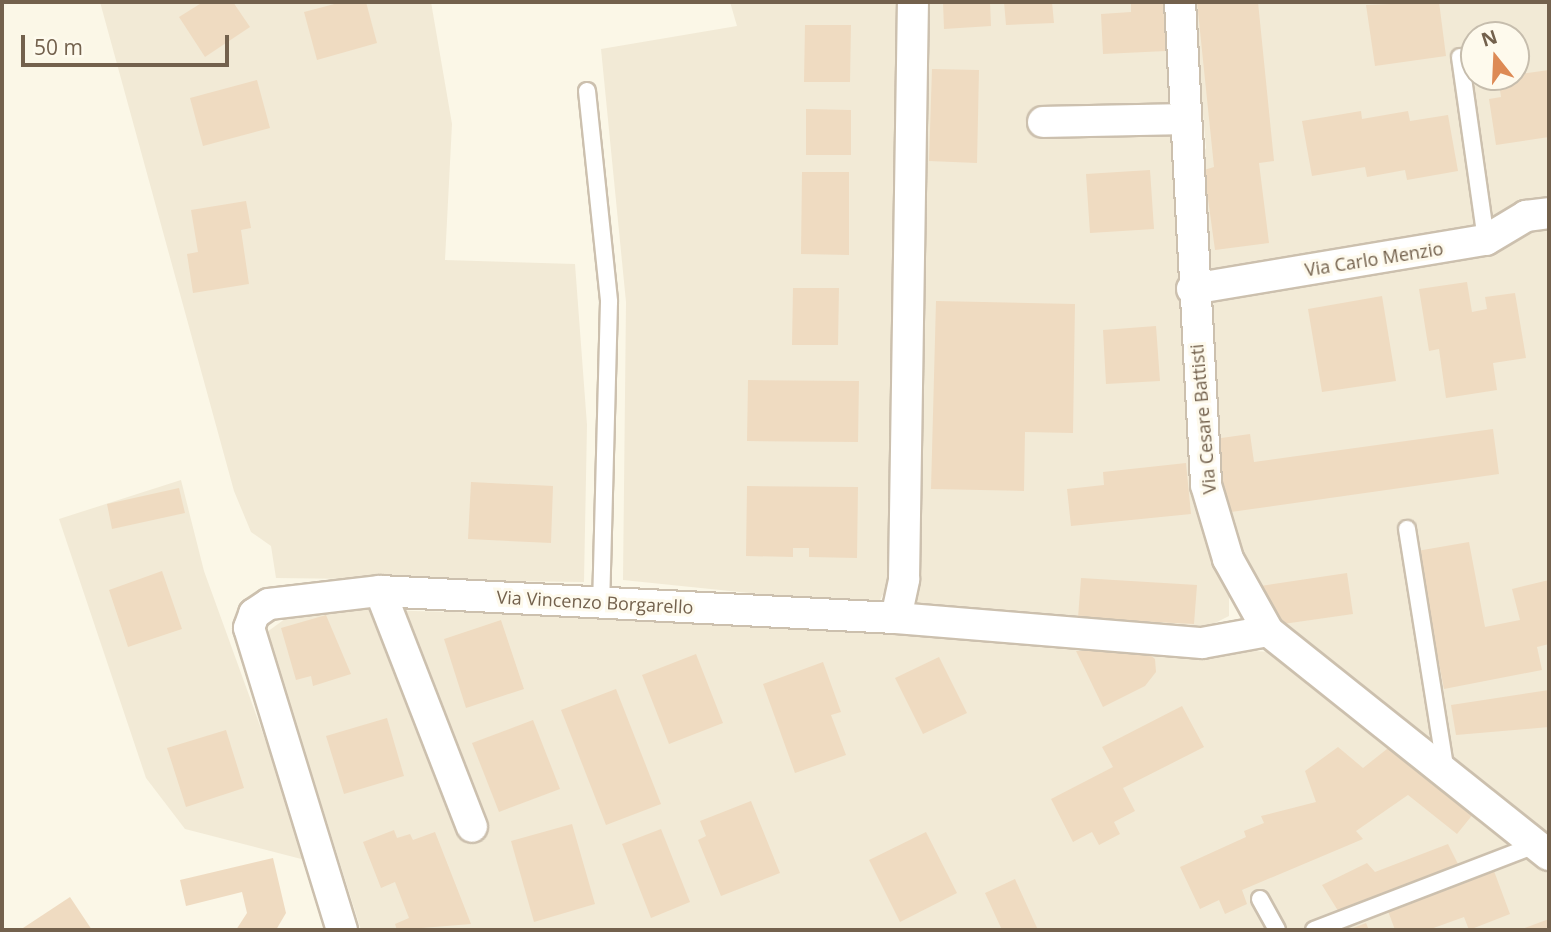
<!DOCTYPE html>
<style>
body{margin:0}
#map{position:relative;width:1551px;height:932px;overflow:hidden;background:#fbf7e7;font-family:"Open Sans",sans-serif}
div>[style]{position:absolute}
.residential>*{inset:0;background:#f2ead6}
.building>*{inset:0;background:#efdbc1}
.roads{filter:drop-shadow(2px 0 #ccc0ae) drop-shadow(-2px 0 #ccc0ae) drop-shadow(0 2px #ccc0ae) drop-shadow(0 -2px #ccc0ae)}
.service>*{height:16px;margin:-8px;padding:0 8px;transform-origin:8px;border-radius:8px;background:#fff}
.minor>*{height:30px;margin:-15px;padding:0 15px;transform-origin:15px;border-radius:15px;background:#fff}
span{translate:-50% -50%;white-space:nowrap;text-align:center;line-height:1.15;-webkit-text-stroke:6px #fefaed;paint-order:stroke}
.street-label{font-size:18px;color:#73614d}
.frame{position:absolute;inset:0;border:4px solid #73614d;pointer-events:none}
.north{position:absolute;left:1460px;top:21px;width:70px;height:70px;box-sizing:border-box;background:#fefaed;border:2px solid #c6bdad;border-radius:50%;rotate:342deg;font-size:19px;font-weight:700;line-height:28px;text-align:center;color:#73614d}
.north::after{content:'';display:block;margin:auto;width:24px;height:32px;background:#dd8a55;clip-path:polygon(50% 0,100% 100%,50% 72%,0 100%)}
.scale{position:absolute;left:21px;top:35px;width:208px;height:32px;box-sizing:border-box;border:4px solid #73614d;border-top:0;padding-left:9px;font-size:21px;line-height:24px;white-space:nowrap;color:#73614d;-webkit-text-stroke:5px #fefaed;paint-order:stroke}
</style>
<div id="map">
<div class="residential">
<i style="clip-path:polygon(100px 2px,431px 2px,452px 124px,445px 260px,575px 264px,587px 425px,584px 582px,276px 578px,271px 546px,251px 532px,234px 491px)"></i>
<i style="clip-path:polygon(730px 2px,900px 2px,888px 585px,877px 606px,623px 580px,626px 302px,601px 49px,737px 26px)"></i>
<i style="clip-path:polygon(923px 2px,1173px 2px,1229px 578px,1229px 616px,1199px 631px,917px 610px)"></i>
<i style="clip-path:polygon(evenodd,1193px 2px,1549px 2px,1549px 844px,1350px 677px,1277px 627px,1219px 512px,1199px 162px,1206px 148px,1193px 2px,1474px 35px,1516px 35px,1516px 77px,1474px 77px,1474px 35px)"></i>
<i style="clip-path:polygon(181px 480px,204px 571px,309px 861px,185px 829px,146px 778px,59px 519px)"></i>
<i style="clip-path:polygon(300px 608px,569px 615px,1291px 653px,1549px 866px,1549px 930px,361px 930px,267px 632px)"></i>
</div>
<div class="building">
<i style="clip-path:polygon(203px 2px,233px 2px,250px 27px,205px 57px,179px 17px)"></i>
<i style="clip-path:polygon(342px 2px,366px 2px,377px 43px,317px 60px,304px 12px)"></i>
<i style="clip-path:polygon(943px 2px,990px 2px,991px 26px,944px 29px)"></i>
<i style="clip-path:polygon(1004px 2px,1052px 2px,1054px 23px,1006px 25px)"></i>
<i style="clip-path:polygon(1131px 2px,1163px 2px,1166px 51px,1103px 54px,1101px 14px,1131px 12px)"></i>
<i style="clip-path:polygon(1197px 2px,1258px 2px,1274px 161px,1259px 163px,1269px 243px,1215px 250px,1204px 170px,1214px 167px)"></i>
<i style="clip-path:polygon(1439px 2px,1446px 56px,1375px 66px,1366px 5px)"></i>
<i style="clip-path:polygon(805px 25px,851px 25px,850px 82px,804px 82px)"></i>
<i style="clip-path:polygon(932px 69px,979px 70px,977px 163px,929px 161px)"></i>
<i style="clip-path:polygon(1549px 70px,1549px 137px,1496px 145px,1489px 99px,1501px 97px,1498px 77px)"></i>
<i style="clip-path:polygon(257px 80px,270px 128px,203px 146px,190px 98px)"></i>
<i style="clip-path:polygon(806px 109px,851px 110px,851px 155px,806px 155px)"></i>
<i style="clip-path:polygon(1361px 111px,1362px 119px,1408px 111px,1410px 121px,1448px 115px,1458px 171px,1407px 180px,1405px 170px,1367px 177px,1365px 167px,1312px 176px,1302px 121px)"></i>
<i style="clip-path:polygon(1150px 170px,1154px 229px,1090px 233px,1086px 174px)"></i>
<i style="clip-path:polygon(802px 172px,849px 172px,849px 255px,801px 254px)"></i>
<i style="clip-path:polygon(246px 201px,251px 228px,241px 230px,249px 284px,193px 293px,187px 254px,198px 252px,191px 210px)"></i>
<i style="clip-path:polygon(1467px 282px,1472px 312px,1487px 309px,1485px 297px,1515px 293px,1526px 358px,1493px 363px,1497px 390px,1446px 398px,1439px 349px,1429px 351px,1419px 289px)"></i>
<i style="clip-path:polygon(793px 288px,839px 288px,838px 345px,792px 345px)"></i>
<i style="clip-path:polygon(1382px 296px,1396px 381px,1322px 392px,1308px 309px)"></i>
<i style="clip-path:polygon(936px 301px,1075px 304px,1073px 433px,1025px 432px,1024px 491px,931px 489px)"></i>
<i style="clip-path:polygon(1156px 326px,1160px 381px,1106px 384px,1103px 330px)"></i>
<i style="clip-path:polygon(748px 380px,859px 381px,858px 442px,747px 441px)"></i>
<i style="clip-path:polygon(1493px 429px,1499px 474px,1224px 513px,1214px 439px,1250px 434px,1254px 462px)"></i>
<i style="clip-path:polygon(1186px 463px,1191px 514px,1071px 526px,1067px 489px,1104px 485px,1103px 472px)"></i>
<i style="clip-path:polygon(471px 482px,553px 486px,551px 543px,468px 539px)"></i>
<i style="clip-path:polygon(747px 486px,858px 487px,857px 558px,809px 557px,809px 548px,793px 548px,793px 557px,746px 556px)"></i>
<i style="clip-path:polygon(179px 488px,185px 513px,112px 529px,107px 504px)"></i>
<i style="clip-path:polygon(1469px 542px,1485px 627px,1520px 620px,1512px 589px,1549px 580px,1549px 644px,1537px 647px,1542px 670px,1444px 689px,1417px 551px)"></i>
<i style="clip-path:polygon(162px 571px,182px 629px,128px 647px,109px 590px)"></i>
<i style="clip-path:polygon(1347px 573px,1353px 614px,1283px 624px,1254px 587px)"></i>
<i style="clip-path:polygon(1081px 578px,1197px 585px,1194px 624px,1078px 618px)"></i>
<i style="clip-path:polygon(326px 615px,351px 674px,313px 686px,311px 676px,296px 680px,281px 628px)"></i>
<i style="clip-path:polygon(501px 620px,524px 689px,466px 708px,444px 639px)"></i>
<i style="clip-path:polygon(1144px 650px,1155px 659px,1156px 672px,1145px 686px,1103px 707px,1076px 651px)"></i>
<i style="clip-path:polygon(696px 654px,723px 723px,669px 744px,642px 675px)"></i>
<i style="clip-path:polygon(939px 657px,967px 713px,923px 734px,895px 678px)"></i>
<i style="clip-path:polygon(823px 662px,841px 712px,831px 715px,846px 755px,795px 773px,763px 684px)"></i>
<i style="clip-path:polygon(616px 689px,661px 804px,606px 825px,561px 710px)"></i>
<i style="clip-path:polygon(1549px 690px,1549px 727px,1456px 735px,1451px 705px)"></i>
<i style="clip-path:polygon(1182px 706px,1204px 747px,1123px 788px,1135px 811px,1114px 822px,1120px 834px,1099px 845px,1092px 832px,1073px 842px,1051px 799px,1113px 767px,1102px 747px)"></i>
<i style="clip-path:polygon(387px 718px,404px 776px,344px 794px,326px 736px)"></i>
<i style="clip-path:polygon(533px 720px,560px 789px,499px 812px,472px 743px)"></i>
<i style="clip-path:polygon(226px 730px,244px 788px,186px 807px,167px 748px)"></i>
<i style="clip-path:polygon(1392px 745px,1474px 813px,1457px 834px,1408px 795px,1356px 831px,1363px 839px,1242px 890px,1247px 904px,1225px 914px,1219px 900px,1200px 909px,1180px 867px,1246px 837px,1244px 831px,1264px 823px,1261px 816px,1316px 802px,1305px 771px,1338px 747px,1363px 768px)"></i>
<i style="clip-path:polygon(751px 801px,780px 873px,721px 896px,698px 840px,706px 836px,700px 821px)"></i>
<i style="clip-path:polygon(572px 824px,595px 904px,534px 922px,511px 841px)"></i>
<i style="clip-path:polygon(661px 829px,690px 902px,651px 918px,622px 844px)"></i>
<i style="clip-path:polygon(394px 830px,397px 838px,410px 834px,413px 840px,435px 832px,471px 924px,397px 930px,395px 924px,409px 918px,395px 882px,381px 888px,363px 842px)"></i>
<i style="clip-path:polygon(926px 832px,957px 893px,900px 922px,869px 860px)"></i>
<i style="clip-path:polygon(1448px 844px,1458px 864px,1340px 914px,1322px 885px,1367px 863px,1375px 872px)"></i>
<i style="clip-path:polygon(273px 858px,286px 913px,276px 930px,236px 930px,247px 913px,242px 892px,186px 906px,180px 880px)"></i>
<i style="clip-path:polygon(1494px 871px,1510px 914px,1469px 930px,1464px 917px,1428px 930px,1395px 930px,1388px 911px)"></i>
<i style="clip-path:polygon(1015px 879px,1038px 930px,1002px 930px,985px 893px)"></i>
<i style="clip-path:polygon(70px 897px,92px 930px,20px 930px)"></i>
<i style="clip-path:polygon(1549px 919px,1549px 930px,1519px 930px)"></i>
<i style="clip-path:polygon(1366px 923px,1369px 930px,1348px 930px)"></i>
</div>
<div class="roads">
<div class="service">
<i style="left:1460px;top:57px;width:185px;rotate:81.9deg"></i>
<i style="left:587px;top:91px;width:212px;rotate:84deg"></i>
<i style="left:609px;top:302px;width:300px;rotate:91.5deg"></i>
<i style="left:1407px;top:529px;width:246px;rotate:80.9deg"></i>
<i style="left:1260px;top:899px;width:35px;rotate:61deg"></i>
<i style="left:1314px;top:930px;width:237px;rotate:-21deg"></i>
</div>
<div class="minor">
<i style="left:1180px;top:2px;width:484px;rotate:86.9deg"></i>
<i style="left:1206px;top:485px;width:77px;rotate:73.4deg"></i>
<i style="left:1228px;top:559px;width:82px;rotate:60.9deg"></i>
<i style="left:1268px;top:631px;width:359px;rotate:38.6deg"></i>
<i style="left:1043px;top:122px;width:142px;rotate:-1.2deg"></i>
<i style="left:1192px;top:289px;width:298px;rotate:-9.5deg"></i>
<i style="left:1486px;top:240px;width:47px;rotate:-31deg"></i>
<i style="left:1526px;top:216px;width:23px;rotate:-7deg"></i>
<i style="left:380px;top:591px;width:253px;rotate:68.7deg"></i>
<i style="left:896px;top:618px;width:40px;rotate:-78deg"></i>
<i style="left:904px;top:579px;width:577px;rotate:-89.11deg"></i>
<i style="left:342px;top:930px;width:316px;rotate:-107.1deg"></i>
<i style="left:249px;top:628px;width:15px;rotate:-70deg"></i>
<i style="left:254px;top:614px;width:18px;rotate:-34deg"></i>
<i style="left:269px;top:604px;width:112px;rotate:-6.7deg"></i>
<i style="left:380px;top:591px;width:517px;rotate:3deg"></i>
<i style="left:896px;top:618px;width:307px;rotate:4.7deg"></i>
<i style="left:1202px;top:643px;width:67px;rotate:-10.3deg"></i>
</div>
</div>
<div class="street-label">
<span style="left:1374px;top:259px;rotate:-9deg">Via Carlo Menzio</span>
<span style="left:1203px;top:419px;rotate:-95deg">Via Cesare Battisti</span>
<span style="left:595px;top:602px;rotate:3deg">Via Vincenzo Borgarello</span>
</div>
<div class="frame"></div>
<div class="north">N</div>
<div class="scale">50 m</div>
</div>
